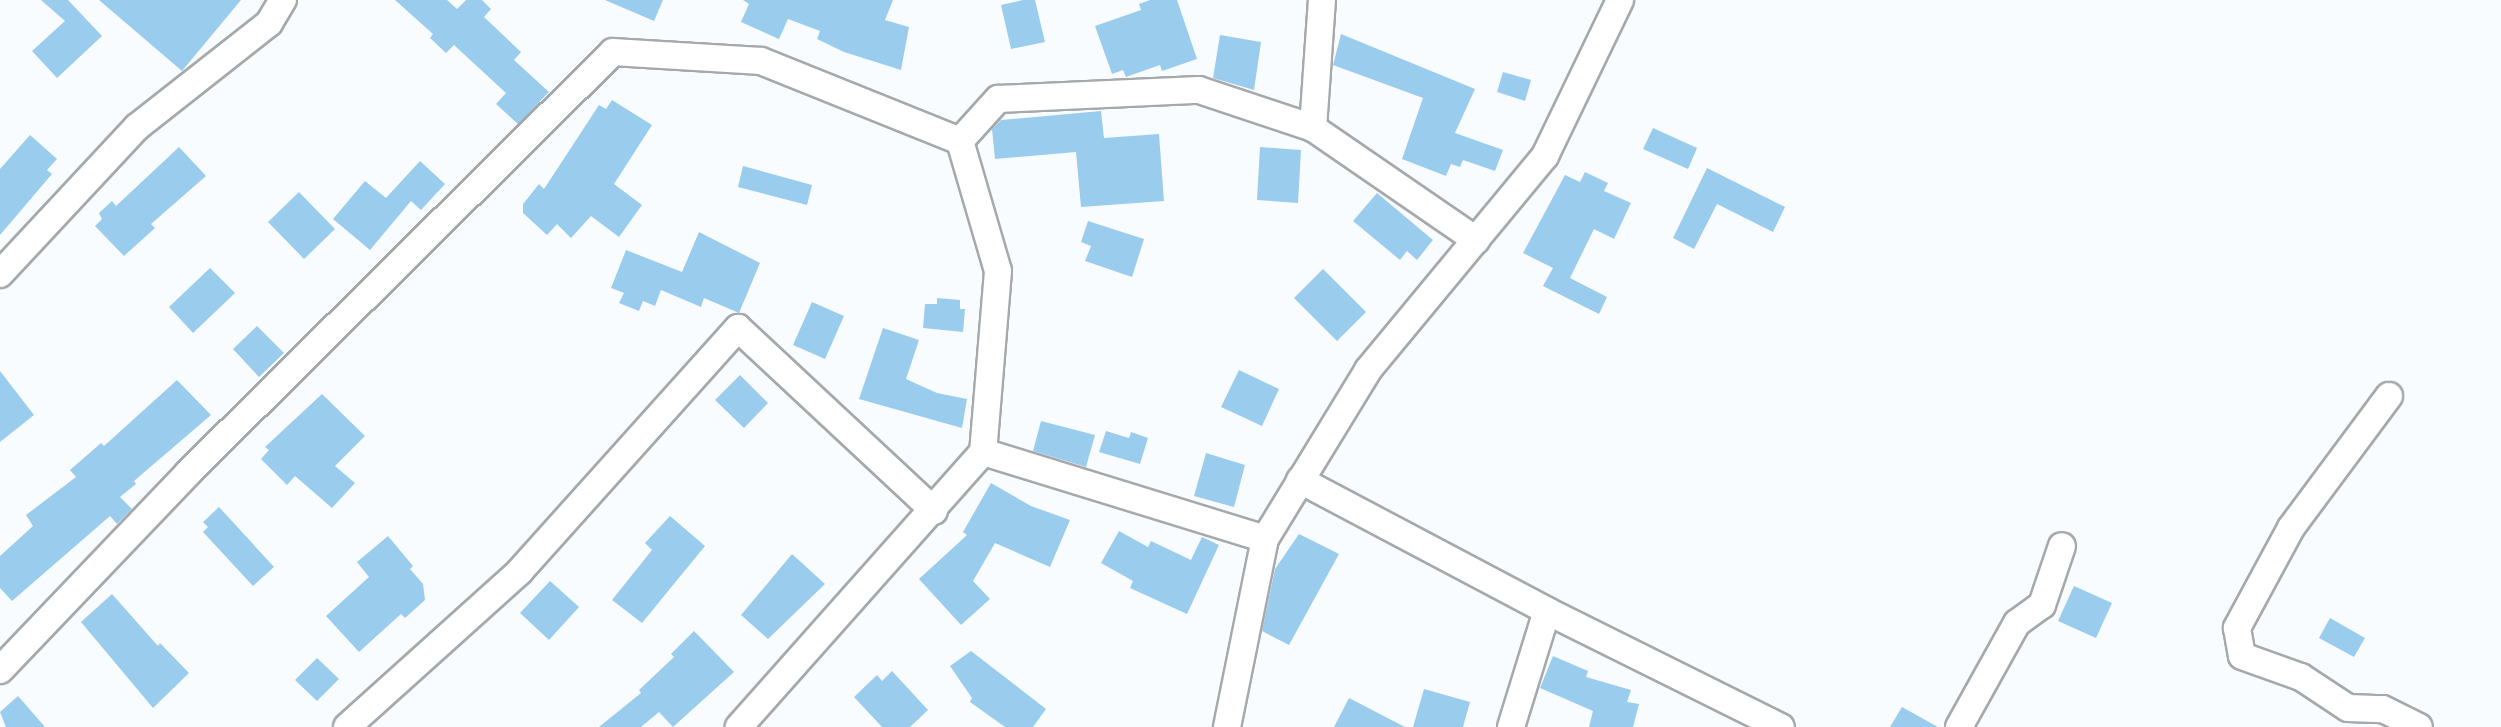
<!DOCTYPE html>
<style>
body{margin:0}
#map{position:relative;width:2501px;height:727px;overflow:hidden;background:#f9fcff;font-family:Roboto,sans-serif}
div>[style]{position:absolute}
.building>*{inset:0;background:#9acced}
.roads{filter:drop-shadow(2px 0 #a6a9ab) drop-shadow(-2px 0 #a6a9ab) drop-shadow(0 2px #a6a9ab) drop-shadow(0 -2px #a6a9ab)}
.street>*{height:26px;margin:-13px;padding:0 13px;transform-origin:13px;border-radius:13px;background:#fff}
span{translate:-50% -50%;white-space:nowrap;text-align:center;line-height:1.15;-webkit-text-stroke:6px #fff;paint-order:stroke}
</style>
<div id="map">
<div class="building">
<i style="clip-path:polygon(41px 0,68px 0,102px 36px,57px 78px,32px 51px,65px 21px)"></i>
<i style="clip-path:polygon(99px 0,241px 0,182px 71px)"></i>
<i style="clip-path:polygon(395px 0,447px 0,457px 9px,466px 0,482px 0,491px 9px,484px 17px,521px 52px,514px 60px,549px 92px,518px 124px,496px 104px,506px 93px,454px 45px,446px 53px,430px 38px,433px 34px)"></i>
<i style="clip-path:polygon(605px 0,663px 0,654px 21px)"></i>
<i style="clip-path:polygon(743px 0,893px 0,885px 20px,909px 27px,901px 70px,844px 52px,817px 39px,820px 31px,788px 19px,779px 39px,741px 22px,749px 4px)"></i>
<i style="clip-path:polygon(1023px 0,1035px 0,1045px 42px,1011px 49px,1001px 5px)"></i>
<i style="clip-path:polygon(1150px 0,1177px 0,1197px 59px,1162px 71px,1160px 65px,1126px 77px,1123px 70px,1112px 74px,1095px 26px,1141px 10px,1139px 4px)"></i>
<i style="clip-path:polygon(1341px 34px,1475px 89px,1455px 133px,1503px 150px,1495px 171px,1463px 160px,1460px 167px,1451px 164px,1446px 176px,1402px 159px,1423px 98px,1333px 65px)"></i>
<i style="clip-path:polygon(1220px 35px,1261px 42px,1254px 90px,1213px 78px)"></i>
<i style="clip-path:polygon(1503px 72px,1531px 80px,1525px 101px,1497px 92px)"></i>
<i style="clip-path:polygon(612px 100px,652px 125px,614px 184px,642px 205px,619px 237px,591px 216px,571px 238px,557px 224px,547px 235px,523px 213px,523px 204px,539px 184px,544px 189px,599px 105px,606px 109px)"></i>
<i style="clip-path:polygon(1101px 111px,1104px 138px,1159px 134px,1164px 201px,1081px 207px,1076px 152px,995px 159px,992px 129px,1001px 120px)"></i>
<i style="clip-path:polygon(1653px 128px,1697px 148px,1688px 169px,1643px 149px)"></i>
<i style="clip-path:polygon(30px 135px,57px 159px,47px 170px,52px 174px,0 235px,0 169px)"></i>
<i style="clip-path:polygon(179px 147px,206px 176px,151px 224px,155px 228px,124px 256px,95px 226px,102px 219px,99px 213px,112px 201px,116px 206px)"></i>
<i style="clip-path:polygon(1260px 147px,1301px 150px,1298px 203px,1257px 200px)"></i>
<i style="clip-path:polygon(420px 161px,445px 184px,421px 210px,411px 201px,370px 250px,333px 219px,365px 181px,386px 198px)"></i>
<i style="clip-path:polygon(743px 166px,812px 185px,807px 205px,738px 187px)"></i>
<i style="clip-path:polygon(1707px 168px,1785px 207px,1773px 232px,1717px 204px,1694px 249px,1673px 238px)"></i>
<i style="clip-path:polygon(1585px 172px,1608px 183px,1604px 191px,1631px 203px,1614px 239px,1594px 229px,1570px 278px,1607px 297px,1599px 314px,1543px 286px,1553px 268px,1523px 253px,1565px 175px,1580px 182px)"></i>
<i style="clip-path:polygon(299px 192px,335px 229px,304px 259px,268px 222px)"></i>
<i style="clip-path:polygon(1377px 193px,1433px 240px,1417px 260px,1407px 251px,1400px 260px,1353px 221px)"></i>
<i style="clip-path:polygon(1088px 221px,1144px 239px,1132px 277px,1085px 261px,1091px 246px,1081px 242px)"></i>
<i style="clip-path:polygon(699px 232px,760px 263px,739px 313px,704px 298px,701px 307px,661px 290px,655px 306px,643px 301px,639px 311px,619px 303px,624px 293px,611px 288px,626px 250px,682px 272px)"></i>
<i style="clip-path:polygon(210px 268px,235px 293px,193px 333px,169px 307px)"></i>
<i style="clip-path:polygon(1323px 269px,1366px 312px,1337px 341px,1294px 298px)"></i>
<i style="clip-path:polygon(937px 298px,960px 300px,960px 309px,965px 309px,963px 332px,923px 328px,925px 304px,937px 304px)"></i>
<i style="clip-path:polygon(812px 302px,844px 316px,825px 359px,793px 345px)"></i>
<i style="clip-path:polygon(257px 326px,284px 353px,259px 377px,233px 349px)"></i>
<i style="clip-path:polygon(883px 328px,919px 340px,906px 379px,937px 393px,967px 399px,962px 428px,859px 399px)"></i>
<i style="clip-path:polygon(1239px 370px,1279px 389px,1262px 426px,1221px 407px)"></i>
<i style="clip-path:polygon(0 371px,34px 415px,0 442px)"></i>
<i style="clip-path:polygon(740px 375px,768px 403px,744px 428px,715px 400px)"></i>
<i style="clip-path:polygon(177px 380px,211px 415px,134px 481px,136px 484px,120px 497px,132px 509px,117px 524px,110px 516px,12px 601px,0 588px,0 556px,33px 526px,26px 515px,76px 477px,70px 470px,101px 443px,104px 446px)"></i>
<i style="clip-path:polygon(322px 394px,365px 436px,335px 466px,355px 483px,332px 508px,295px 476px,287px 485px,261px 459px,269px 450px,265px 447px)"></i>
<i style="clip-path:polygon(1041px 421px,1095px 435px,1086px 467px,1033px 451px)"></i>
<i style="clip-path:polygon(1106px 431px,1129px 438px,1131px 432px,1148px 438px,1140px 464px,1099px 452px)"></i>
<i style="clip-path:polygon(1206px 453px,1245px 465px,1234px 507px,1194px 496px)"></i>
<i style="clip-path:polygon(991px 483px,1031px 506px,1070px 520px,1050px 567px,995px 543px,973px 581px,990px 599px,961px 625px,919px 579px,967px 535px,963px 532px)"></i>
<i style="clip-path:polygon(219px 507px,274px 567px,253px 586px,203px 532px,208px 527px,203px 522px)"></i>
<i style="clip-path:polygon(670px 516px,705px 546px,642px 623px,612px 600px,652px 550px,645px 543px)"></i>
<i style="clip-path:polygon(1119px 531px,1148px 547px,1151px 541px,1191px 560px,1202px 537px,1219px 545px,1187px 614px,1130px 588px,1133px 581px,1101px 563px)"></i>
<i style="clip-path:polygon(1299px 534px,1339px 554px,1289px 645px,1262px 631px,1275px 569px)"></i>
<i style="clip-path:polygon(388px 536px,413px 566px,410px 569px,423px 584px,425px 600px,405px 618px,401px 614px,359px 652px,326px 616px,369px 577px,357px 562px)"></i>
<i style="clip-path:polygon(792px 554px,825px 584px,768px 639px,741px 615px)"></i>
<i style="clip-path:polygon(550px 581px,579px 607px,549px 640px,520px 613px)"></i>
<i style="clip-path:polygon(2074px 586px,2112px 603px,2096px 638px,2058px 621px)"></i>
<i style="clip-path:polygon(112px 594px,158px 646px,160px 643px,189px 673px,153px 708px,81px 622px)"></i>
<i style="clip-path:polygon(2330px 618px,2365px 638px,2354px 657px,2319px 638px)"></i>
<i style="clip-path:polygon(694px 631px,734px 672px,673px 727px,659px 712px,641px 727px,599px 727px,641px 693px,639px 690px,674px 657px,671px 654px)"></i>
<i style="clip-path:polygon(971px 651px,1046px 709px,1033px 727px,1005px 727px,970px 702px,972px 698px,950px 666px)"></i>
<i style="clip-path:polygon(1553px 656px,1588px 671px,1586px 677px,1631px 690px,1627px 702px,1639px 704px,1633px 727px,1589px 727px,1593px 711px,1540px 688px)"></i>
<i style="clip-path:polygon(317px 658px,339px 679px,317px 701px,295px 680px)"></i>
<i style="clip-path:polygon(892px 671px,928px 710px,910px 727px,882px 727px,854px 697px,877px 675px,882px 681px)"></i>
<i style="clip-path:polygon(1424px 689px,1470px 702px,1463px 727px,1413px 727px)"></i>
<i style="clip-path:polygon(18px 696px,45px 727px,6px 727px,0 712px)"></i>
<i style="clip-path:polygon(1349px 698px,1405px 727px,1334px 727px)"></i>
<i style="clip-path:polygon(1902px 707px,1938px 727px,1890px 727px)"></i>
</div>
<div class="roads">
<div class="street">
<i style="left:1313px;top:128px;width:128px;rotate:-86deg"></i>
<i style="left:960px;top:141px;width:57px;rotate:-47.9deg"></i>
<i style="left:998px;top:99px;width:201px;rotate:-2.6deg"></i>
<i style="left:1199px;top:90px;width:120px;rotate:18.4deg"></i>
<i style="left:1313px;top:128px;width:198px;rotate:34.5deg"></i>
<i style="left:0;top:274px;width:201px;rotate:-47deg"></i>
<i style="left:137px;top:127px;width:168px;rotate:-38.2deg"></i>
<i style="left:269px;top:23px;width:27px;rotate:-59deg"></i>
<i style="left:2389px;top:396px;width:164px;rotate:126.6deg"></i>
<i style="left:2291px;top:528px;width:114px;rotate:118.4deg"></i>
<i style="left:2237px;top:628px;width:28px;rotate:80deg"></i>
<i style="left:2242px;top:656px;width:63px;rotate:19.6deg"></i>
<i style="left:2301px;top:677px;width:56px;rotate:33.4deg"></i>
<i style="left:2348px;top:708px;width:35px;rotate:2deg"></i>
<i style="left:2383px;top:709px;width:40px;rotate:26.6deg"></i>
<i style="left:983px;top:452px;width:295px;rotate:17.1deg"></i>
<i style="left:1300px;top:480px;width:280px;rotate:27.9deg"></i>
<i style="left:1547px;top:611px;width:261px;rotate:26.4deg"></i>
<i style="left:0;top:670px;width:272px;rotate:-46.3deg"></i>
<i style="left:188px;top:473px;width:598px;rotate:-44.73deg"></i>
<i style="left:613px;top:52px;width:148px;rotate:3.5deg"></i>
<i style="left:761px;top:61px;width:214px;rotate:21.9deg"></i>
<i style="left:960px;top:141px;width:135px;rotate:73.7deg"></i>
<i style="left:998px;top:271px;width:182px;rotate:94.7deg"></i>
<i style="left:983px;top:452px;width:368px;rotate:131.6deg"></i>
<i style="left:347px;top:727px;width:232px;rotate:-42deg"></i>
<i style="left:519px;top:572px;width:328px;rotate:-48.1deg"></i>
<i style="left:738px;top:328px;width:268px;rotate:43deg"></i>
<i style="left:1227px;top:727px;width:192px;rotate:-78.6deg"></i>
<i style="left:1265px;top:539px;width:198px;rotate:-58.6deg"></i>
<i style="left:1368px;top:370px;width:278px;rotate:-50.4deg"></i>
<i style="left:1545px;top:156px;width:173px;rotate:-64.3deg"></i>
<i style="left:1511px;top:727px;width:121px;rotate:-72.8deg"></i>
<i style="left:1959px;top:727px;width:119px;rotate:-60.9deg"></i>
<i style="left:2017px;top:623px;width:31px;rotate:-36deg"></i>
<i style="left:2042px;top:605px;width:62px;rotate:-71.3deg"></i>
</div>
</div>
</div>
